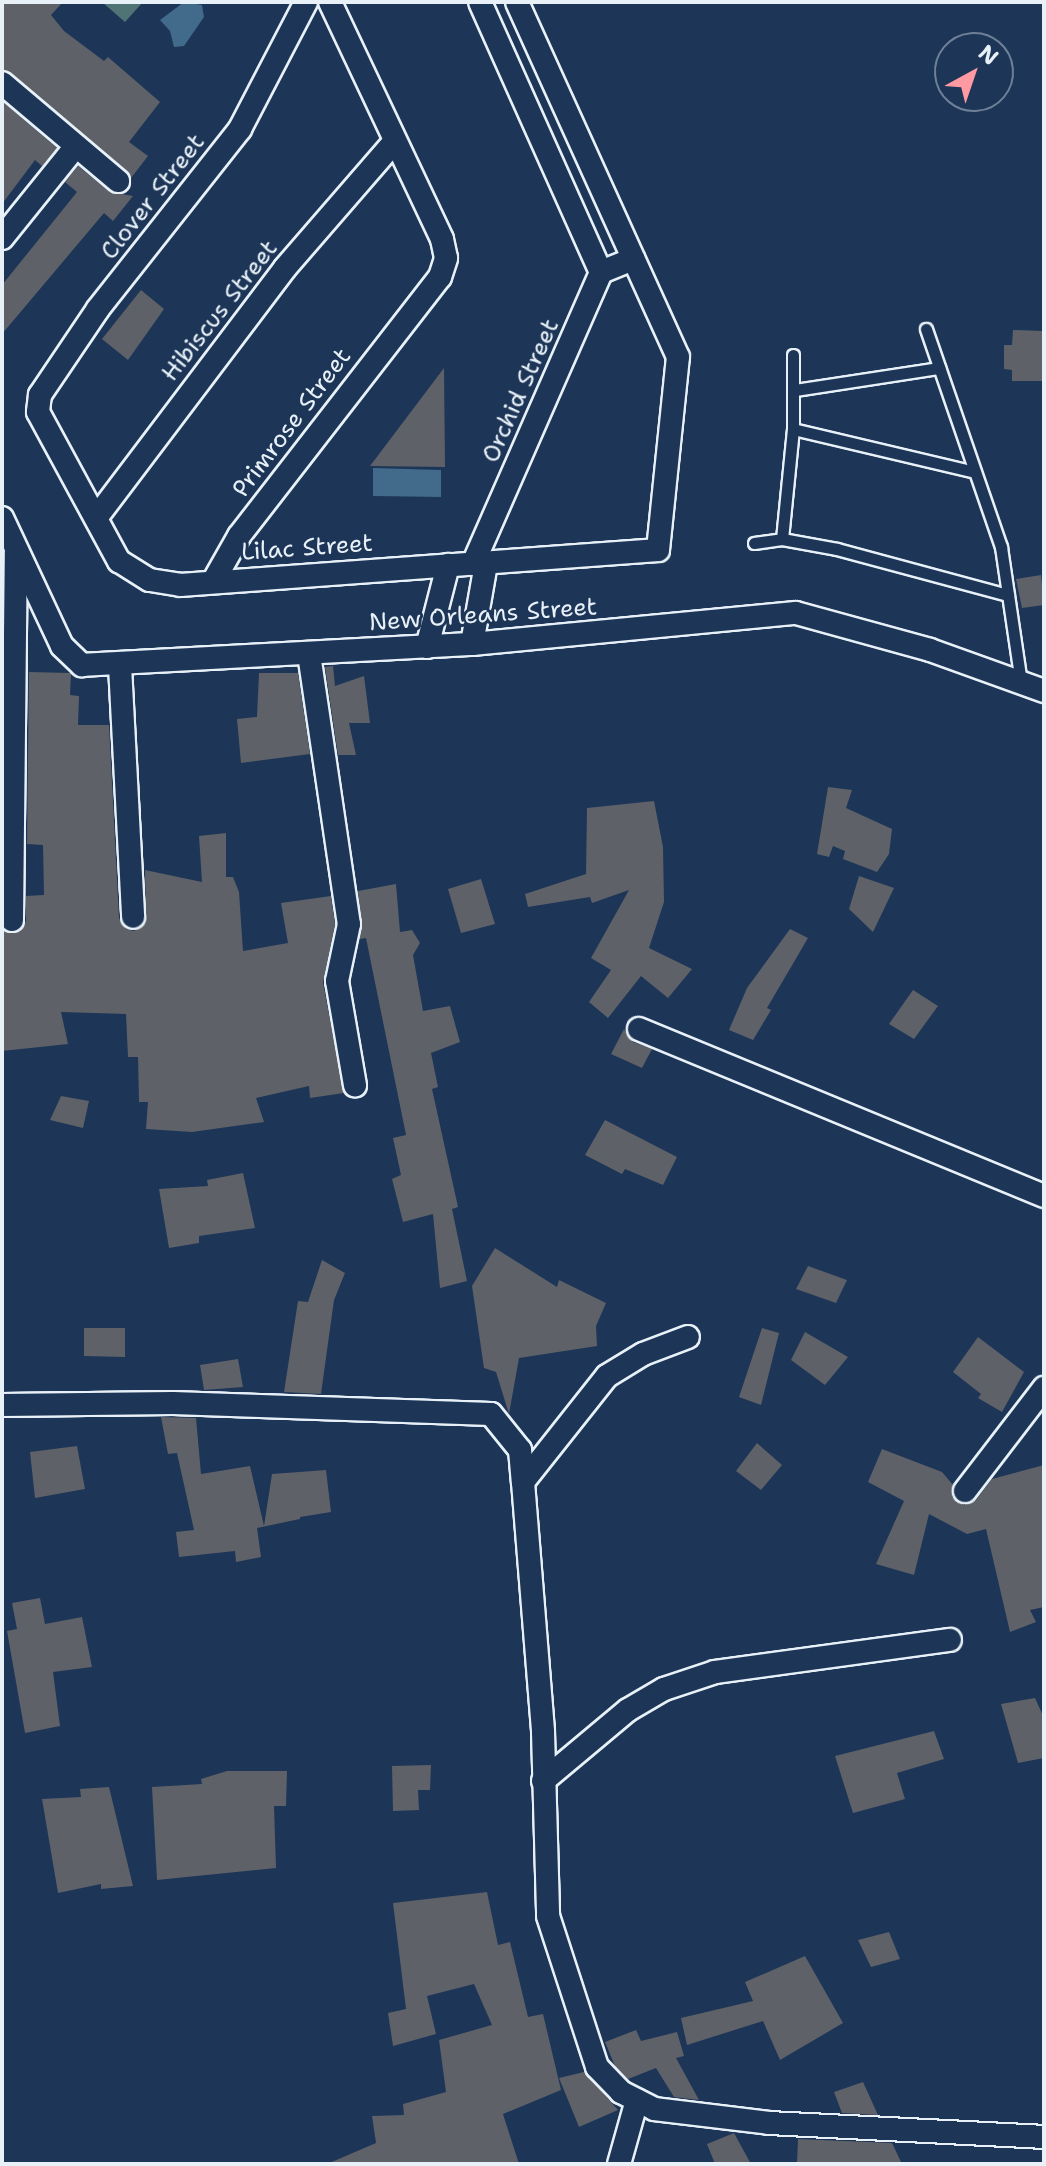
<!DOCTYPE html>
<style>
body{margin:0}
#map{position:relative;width:1046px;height:2166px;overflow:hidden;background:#1d3557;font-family:"Shantell Sans",sans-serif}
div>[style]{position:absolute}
.green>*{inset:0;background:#507476}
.water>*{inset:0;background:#426a8a}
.building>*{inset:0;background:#5e6168}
.roads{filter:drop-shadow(2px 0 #e8f1f8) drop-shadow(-2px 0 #e8f1f8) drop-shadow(0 2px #e8f1f8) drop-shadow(0 -2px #e8f1f8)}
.lane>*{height:11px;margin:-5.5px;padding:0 5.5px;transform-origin:5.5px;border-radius:5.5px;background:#1d3557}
.street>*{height:22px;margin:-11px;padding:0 11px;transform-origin:11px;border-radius:11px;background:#1d3557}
span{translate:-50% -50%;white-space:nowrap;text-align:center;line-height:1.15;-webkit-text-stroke:6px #1d3557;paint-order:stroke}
.street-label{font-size:24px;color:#e8f1f8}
.frame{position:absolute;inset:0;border:4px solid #e8f1f8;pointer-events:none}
.north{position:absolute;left:934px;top:32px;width:80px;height:80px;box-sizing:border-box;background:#1d3557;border:2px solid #6e8097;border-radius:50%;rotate:40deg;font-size:22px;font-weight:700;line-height:32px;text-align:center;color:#e8f1f8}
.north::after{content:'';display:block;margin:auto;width:28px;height:36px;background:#ff9aa2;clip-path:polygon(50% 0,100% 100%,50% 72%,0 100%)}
</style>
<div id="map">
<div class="green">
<i style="clip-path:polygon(102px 2px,143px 2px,125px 22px)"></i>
</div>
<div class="water">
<i style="clip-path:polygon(184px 2px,202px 5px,204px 17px,184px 46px,174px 47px,170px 31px,160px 20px)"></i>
<i style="clip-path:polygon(373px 468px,441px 470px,441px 497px,373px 496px)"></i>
</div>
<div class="building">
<i style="clip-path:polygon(2px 2px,63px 2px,51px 15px,64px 31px,104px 61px,108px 57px,160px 102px,129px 142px,148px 156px,131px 178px,2px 69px)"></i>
<i style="clip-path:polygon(2px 101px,57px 148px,42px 166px,35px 160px,2px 204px)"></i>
<i style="clip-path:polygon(78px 166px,110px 192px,133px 196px,113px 221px,104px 213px,2px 334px,2px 285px,77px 192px,65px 182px)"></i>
<i style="clip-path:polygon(141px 290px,164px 309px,128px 360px,102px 339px)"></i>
<i style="clip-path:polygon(1013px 330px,1044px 331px,1044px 381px,1012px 381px,1012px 370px,1004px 369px,1004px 345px,1012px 345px)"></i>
<i style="clip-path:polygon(444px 368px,445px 467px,370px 466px)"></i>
<i style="clip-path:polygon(1041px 575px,1044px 605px,1022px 608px,1016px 579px)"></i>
<i style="clip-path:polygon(333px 666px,335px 686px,364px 676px,370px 723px,349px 723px,356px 755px,338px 755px,325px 667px)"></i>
<i style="clip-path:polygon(29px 672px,71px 673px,70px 695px,79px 696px,78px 725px,109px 725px,119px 918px,126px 929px,134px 931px,146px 923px,145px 870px,202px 882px,199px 836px,226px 833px,226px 877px,233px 877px,239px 892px,243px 951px,288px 943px,281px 903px,331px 896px,335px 924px,323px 983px,344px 1093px,310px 1098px,309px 1086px,256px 1098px,264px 1122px,192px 1132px,146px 1129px,148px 1102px,139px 1102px,138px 1057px,128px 1057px,126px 1014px,61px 1012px,68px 1044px,2px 1051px,2px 929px,20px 932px,26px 921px,26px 896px,44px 895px,43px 845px,27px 844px)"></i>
<i style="clip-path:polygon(259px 673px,298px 673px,310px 754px,241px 763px,237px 719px,257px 717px)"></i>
<i style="clip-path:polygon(828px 787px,852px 790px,846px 808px,892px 829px,889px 854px,877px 872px,843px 859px,845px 851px,833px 846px,829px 857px,817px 854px)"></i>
<i style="clip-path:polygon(654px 801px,663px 847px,664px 902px,649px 948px,692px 969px,668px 998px,641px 976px,608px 1018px,589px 1002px,611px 970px,591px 958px,629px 890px,592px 903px,590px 897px,528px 907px,525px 894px,586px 874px,587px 808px)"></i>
<i style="clip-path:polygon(859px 876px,894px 888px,873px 932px,849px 909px)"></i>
<i style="clip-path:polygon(481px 879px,495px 924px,461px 933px,448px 889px)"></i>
<i style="clip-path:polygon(396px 884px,400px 932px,412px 930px,420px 943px,413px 955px,423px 1011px,450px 1006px,460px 1042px,431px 1053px,438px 1087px,432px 1089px,458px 1207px,452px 1209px,467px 1281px,440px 1288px,433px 1214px,403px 1222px,392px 1179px,401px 1175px,393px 1138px,406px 1135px,366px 938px,360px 939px,358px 891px)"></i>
<i style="clip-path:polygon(790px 929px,808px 938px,767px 1008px,771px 1010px,753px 1040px,729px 1030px,747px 988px)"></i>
<i style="clip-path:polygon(913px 990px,938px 1006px,914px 1039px,889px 1024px)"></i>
<i style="clip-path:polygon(624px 1029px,633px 1042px,652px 1049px,642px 1068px,611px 1054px)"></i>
<i style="clip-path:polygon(61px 1096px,89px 1101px,83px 1128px,50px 1120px)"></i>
<i style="clip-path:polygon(605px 1120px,677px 1157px,663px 1185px,625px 1169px,622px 1174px,585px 1155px)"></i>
<i style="clip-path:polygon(243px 1173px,255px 1228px,199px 1236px,199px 1243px,169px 1248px,159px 1189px,208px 1186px,207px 1180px)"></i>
<i style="clip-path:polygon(495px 1248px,557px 1287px,559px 1280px,606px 1303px,596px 1326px,597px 1346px,519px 1358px,509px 1414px,496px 1372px,484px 1368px,472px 1286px)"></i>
<i style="clip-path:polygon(322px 1260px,345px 1273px,334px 1300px,321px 1394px,284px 1392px,298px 1301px,308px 1302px)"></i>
<i style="clip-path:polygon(808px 1266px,847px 1280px,836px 1303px,796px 1289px)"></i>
<i style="clip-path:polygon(84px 1328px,125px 1328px,125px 1357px,84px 1356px)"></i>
<i style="clip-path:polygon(762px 1328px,779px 1333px,761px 1405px,739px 1397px)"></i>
<i style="clip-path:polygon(805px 1332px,848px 1357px,825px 1385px,791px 1360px)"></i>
<i style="clip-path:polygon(978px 1337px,1024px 1372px,1002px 1412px,978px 1398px,981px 1394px,953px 1372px)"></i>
<i style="clip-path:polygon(238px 1359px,243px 1387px,204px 1390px,200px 1365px)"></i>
<i style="clip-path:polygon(161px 1417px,196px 1418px,201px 1474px,250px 1466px,264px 1526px,272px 1474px,326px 1470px,331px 1512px,300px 1517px,300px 1519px,257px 1528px,261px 1557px,236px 1562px,235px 1551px,179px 1557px,176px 1532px,194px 1530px,177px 1453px,168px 1454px)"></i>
<i style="clip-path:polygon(757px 1443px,782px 1465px,761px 1490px,736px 1471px)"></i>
<i style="clip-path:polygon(77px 1446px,85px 1489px,35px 1498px,30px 1452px)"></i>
<i style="clip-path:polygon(882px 1449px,942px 1472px,953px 1485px,952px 1497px,964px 1505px,976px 1500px,992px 1479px,1044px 1465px,1044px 1607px,1030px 1610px,1036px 1622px,1010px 1632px,986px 1529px,967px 1534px,929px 1514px,914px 1575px,876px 1564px,904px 1501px,868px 1482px)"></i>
<i style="clip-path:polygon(40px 1598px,45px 1624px,82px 1617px,92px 1667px,53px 1672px,60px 1726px,25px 1733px,7px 1631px,17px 1629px,12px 1603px)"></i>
<i style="clip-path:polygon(1035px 1698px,1044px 1718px,1044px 1758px,1018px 1763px,1001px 1704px)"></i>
<i style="clip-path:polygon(934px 1731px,944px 1759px,897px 1773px,905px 1799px,853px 1813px,835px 1756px)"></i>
<i style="clip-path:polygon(431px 1765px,430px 1790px,418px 1790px,419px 1810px,393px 1811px,392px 1766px)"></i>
<i style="clip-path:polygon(227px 1771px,287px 1771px,286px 1806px,274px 1806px,276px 1868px,157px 1880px,152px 1787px,202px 1784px,201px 1779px)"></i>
<i style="clip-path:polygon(109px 1787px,133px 1886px,101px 1889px,101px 1884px,58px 1893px,42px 1799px,81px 1797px,80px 1789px)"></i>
<i style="clip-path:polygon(487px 1892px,498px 1945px,510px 1942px,528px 2017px,543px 2014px,561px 2090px,503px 2114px,519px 2164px,327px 2164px,376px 2143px,372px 2116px,404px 2115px,403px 2104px,446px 2092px,439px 2040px,492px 2025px,474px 1984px,427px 1996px,436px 2034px,393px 2046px,388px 2013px,406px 2009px,393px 1903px)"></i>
<i style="clip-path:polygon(889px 1932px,900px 1959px,871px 1967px,858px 1940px)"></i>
<i style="clip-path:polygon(805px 1956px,843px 2023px,780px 2060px,763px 2021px,687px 2045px,681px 2018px,753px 2001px,745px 1982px)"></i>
<i style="clip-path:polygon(636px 2030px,641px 2041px,677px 2032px,684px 2056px,676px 2058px,699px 2100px,674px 2097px,656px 2068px,628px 2079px,615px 2066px,605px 2042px)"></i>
<i style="clip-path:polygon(584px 2072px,618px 2110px,579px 2127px,559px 2078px)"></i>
<i style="clip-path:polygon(863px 2082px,878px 2115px,842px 2113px,834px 2092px)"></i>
<i style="clip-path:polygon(734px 2133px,751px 2164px,715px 2164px,707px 2144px)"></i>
<i style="clip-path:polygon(798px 2139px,892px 2143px,902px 2164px,797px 2164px)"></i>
</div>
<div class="roads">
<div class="lane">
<i style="left:926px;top:329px;width:231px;rotate:71deg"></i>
<i style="left:1001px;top:547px;width:137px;rotate:81.6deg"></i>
<i style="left:795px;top:390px;width:146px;rotate:-8.7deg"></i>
<i style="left:793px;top:429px;width:187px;rotate:13.3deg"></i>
<i style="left:782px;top:539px;width:111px;rotate:-84.3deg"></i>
<i style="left:793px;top:429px;width:74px;rotate:-90deg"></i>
<i style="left:754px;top:543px;width:28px;rotate:-8deg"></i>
<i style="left:782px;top:539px;width:56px;rotate:10.3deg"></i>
<i style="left:837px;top:549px;width:177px;rotate:15.1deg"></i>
</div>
<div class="street">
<i style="left:306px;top:2px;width:143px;rotate:117.5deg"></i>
<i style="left:240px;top:129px;width:229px;rotate:128.3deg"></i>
<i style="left:98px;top:309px;width:104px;rotate:124deg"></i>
<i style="left:40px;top:395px;width:17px;rotate:97deg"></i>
<i style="left:38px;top:412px;width:170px;rotate:61.5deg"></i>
<i style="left:119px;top:561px;width:36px;rotate:32deg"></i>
<i style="left:150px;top:580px;width:31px;rotate:9deg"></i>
<i style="left:181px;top:585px;width:478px;rotate:-4.2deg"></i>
<i style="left:658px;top:550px;width:194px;rotate:-84.1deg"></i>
<i style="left:678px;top:357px;width:390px;rotate:-114.4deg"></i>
<i style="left:480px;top:2px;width:296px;rotate:65.9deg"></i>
<i style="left:2px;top:83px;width:152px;rotate:40.2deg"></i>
<i style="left:2px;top:238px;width:118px;rotate:-51.2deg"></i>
<i style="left:2px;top:518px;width:141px;rotate:64.9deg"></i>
<i style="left:62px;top:646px;width:28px;rotate:44deg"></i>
<i style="left:82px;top:665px;width:391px;rotate:-3.1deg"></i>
<i style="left:472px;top:644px;width:325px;rotate:-5.5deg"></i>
<i style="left:796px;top:613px;width:139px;rotate:15.4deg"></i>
<i style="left:930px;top:650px;width:121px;rotate:19.8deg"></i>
<i style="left:96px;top:518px;width:313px;rotate:-52.9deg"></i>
<i style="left:285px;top:268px;width:167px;rotate:-49.1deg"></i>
<i style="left:473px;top:564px;width:319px;rotate:-66.3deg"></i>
<i style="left:601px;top:272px;width:35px;rotate:-22deg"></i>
<i style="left:213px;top:582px;width:53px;rotate:-60.5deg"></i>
<i style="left:239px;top:536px;width:328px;rotate:-52.2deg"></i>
<i style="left:440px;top:277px;width:20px;rotate:-72deg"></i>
<i style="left:446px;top:258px;width:19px;rotate:-102deg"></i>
<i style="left:442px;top:239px;width:262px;rotate:-115.3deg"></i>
<i style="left:472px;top:644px;width:81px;rotate:-80.1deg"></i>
<i style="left:427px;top:647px;width:85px;rotate:-75.6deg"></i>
<i style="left:309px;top:654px;width:273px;rotate:81.6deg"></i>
<i style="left:349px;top:924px;width:58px;rotate:101.9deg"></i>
<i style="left:337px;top:981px;width:106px;rotate:80.2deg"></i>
<i style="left:120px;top:666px;width:251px;rotate:87deg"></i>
<i style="left:12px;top:920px;width:368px;rotate:-89.4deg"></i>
<i style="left:639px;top:1029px;width:438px;rotate:22.4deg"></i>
<i style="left:2px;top:1405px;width:171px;rotate:-0.7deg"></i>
<i style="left:173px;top:1403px;width:318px;rotate:2deg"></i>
<i style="left:491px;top:1414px;width:46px;rotate:51.1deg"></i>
<i style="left:520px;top:1450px;width:32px;rotate:85deg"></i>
<i style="left:523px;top:1482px;width:251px;rotate:85.4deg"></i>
<i style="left:543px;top:1732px;width:184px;rotate:88.4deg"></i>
<i style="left:548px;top:1916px;width:159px;rotate:72deg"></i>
<i style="left:597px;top:2067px;width:35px;rotate:46deg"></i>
<i style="left:621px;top:2092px;width:37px;rotate:27deg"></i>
<i style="left:654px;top:2109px;width:116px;rotate:6.9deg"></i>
<i style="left:769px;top:2123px;width:275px;rotate:2.9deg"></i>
<i style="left:523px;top:1482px;width:135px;rotate:-51.6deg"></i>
<i style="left:607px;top:1376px;width:42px;rotate:-31.4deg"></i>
<i style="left:643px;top:1354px;width:48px;rotate:-20.7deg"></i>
<i style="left:965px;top:1491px;width:130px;rotate:-52.5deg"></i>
<i style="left:543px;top:1781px;width:111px;rotate:-39.9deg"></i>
<i style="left:628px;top:1710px;width:42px;rotate:-30.3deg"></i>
<i style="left:664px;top:1689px;width:54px;rotate:-18.4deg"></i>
<i style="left:715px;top:1672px;width:237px;rotate:-7.8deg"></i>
<i style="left:619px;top:2164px;width:66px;rotate:-74.3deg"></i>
</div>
</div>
<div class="street-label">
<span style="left:153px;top:197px;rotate:-52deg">Clover Street</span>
<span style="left:220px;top:311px;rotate:-52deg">Hibiscus Street</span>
<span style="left:521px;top:391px;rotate:-66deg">Orchid Street</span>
<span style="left:292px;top:423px;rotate:-53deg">Primrose Street</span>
<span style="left:307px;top:548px;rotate:-4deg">Lilac Street</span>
<span style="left:483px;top:615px;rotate:-4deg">New Orleans Street</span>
</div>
<div class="frame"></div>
<div class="north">N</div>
</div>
